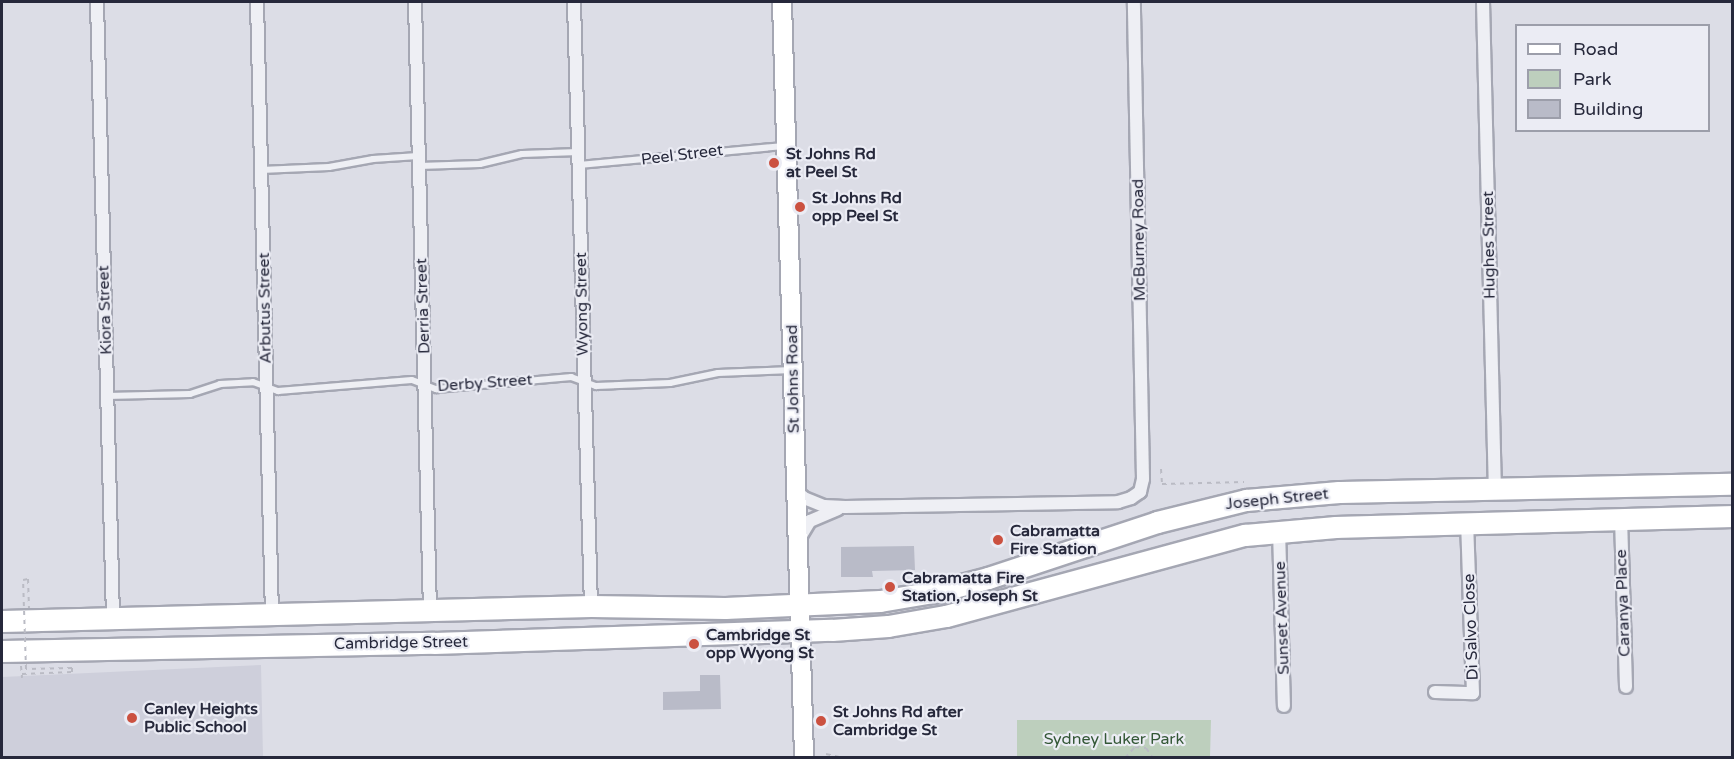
<!DOCTYPE html>
<style>
body{margin:0}
#map{position:relative;width:1734px;height:759px;overflow:hidden;background:#dcdde6;font-family:"Varela Round",sans-serif}
div>[style]{position:absolute}
.built>*{inset:0;background:#cecfdb}
.green>*{inset:0;background:#bdcfbd}
.building>*{inset:0;background:#b9bbc8}
.path>*{height:2px;margin-top:-1px;transform-origin:0;background:repeating-linear-gradient(90deg,#babbc4 0 4.5px,transparent 0 9px)}
.roads{filter:drop-shadow(2px 0 #a5a7b3) drop-shadow(-2px 0 #a5a7b3) drop-shadow(0 2px #a5a7b3) drop-shadow(0 -2px #a5a7b3)}
.service>*{height:6px;margin:-3px;padding:0 3px;transform-origin:3px;border-radius:3px;background:#eeeff4}
.minor>*{height:12px;margin:-6px;padding:0 6px;transform-origin:6px;border-radius:6px;background:#eeeff4}
.secondary>*{height:18px;margin:-9px;padding:0 9px;transform-origin:9px;border-radius:9px;background:#fff}
.trunk>*{height:21px;margin:-10.5px;padding:0 10.5px;transform-origin:10.5px;border-radius:10.5px;background:#fff}
.path-bridge>*{height:2px;margin-top:-1px;transform-origin:0;background:repeating-linear-gradient(90deg,#babbc4 0 4.5px,transparent 0 9px)}
.dots>*{width:16px;height:16px;translate:-50% -50%;box-sizing:border-box;border:3px solid #ebecf4;border-radius:50%}
span{translate:-50% -50%;white-space:nowrap;text-align:center;line-height:1.15;-webkit-text-stroke:4.5px #ebecf4;paint-order:stroke}
.poi-label{font-size:16px;color:#26283b;font-weight:700}
.left{translate:0 -50%;text-align:left}
.street-label{font-size:16px;color:#26283b}
.park-label{font-size:16px;color:#335736}
.frame{position:absolute;inset:0;border:3px solid #26283b;pointer-events:none}
.legend{position:absolute;left:1515px;top:24px;width:195px;height:108px;box-sizing:border-box;background:#ebecf4;border:2px solid #9c9eaa;margin:0;padding:8px 10px;list-style:none;font-size:18px;color:#26283b}
.legend li{display:flex;align-items:center;gap:12px;height:30px}
.legend b{width:30px;border:2px solid #9c9eaa}
</style>
<div id="map">
<div class="built">
<i style="clip-path:polygon(261px 665px,263px 757px,2px 757px,2px 677px)"></i>
</div>
<div class="green">
<i style="clip-path:polygon(1017px 720px,1211px 720px,1210px 757px,1017px 757px)"></i>
</div>
<div class="building">
<i style="clip-path:polygon(914px 546px,915px 570px,872px 571px,873px 577px,841px 577px,841px 547px)"></i>
<i style="clip-path:polygon(700px 675px,720px 675px,721px 709px,663px 710px,663px 692px,700px 691px)"></i>
</div>
<div class="path">
<i style="left:1161px;top:469px;width:15px;rotate:86deg"></i>
<i style="left:1162px;top:484px;width:82px;rotate:-1.4deg"></i>
<i style="left:21px;top:666px;width:12px;rotate:85deg"></i>
<i style="left:826px;top:754px;width:18px;rotate:13deg"></i>
<i style="left:1125px;top:758px;width:15px;rotate:-48deg"></i>
<i style="left:1135px;top:747px;width:11px;rotate:5deg"></i>
<i style="left:1146px;top:748px;width:12px;rotate:55deg"></i>
</div>
<div class="roads">
<div class="service">
<i style="left:579px;top:165px;width:206px;rotate:-5.3deg"></i>
<i style="left:419px;top:166px;width:61px;rotate:-1.9deg"></i>
<i style="left:480px;top:164px;width:43px;rotate:-13.4deg"></i>
<i style="left:522px;top:154px;width:56px;rotate:-2deg"></i>
<i style="left:261px;top:170px;width:68px;rotate:-2.5deg"></i>
<i style="left:329px;top:167px;width:45px;rotate:-10.3deg"></i>
<i style="left:373px;top:159px;width:45px;rotate:-3.8deg"></i>
<i style="left:107px;top:396px;width:83px;rotate:-1.4deg"></i>
<i style="left:190px;top:394px;width:32px;rotate:-18deg"></i>
<i style="left:220px;top:384px;width:33px;rotate:-3deg"></i>
<i style="left:253px;top:382px;width:27px;rotate:20deg"></i>
<i style="left:278px;top:391px;width:134px;rotate:-4.7deg"></i>
<i style="left:412px;top:380px;width:26px;rotate:21deg"></i>
<i style="left:436px;top:389px;width:136px;rotate:-5.1deg"></i>
<i style="left:571px;top:377px;width:27px;rotate:20deg"></i>
<i style="left:596px;top:386px;width:74px;rotate:-2.3deg"></i>
<i style="left:670px;top:383px;width:49px;rotate:-11.8deg"></i>
<i style="left:718px;top:373px;width:74px;rotate:-2.3deg"></i>
</div>
<div class="minor">
<i style="left:97px;top:2px;width:616px;rotate:88.51deg"></i>
<i style="left:257px;top:2px;width:612px;rotate:88.6deg"></i>
<i style="left:415px;top:2px;width:608px;rotate:88.59deg"></i>
<i style="left:574px;top:2px;width:604px;rotate:88.39deg"></i>
<i style="left:1483px;top:2px;width:487px;rotate:88.6deg"></i>
<i style="left:795px;top:490px;width:12px;rotate:42deg"></i>
<i style="left:804px;top:498px;width:22px;rotate:22deg"></i>
<i style="left:824px;top:506px;width:21px;rotate:3deg"></i>
<i style="left:845px;top:507px;width:273px;rotate:-1deg"></i>
<i style="left:1118px;top:502px;width:14px;rotate:-17deg"></i>
<i style="left:1131px;top:498px;width:11px;rotate:-34deg"></i>
<i style="left:1140px;top:492px;width:13px;rotate:-77deg"></i>
<i style="left:1143px;top:479px;width:477px;rotate:-91.1deg"></i>
<i style="left:1621px;top:518px;width:169px;rotate:88.3deg"></i>
<i style="left:1279px;top:530px;width:176px;rotate:88.4deg"></i>
<i style="left:799px;top:539px;width:21px;rotate:-59deg"></i>
<i style="left:810px;top:521px;width:30px;rotate:-23deg"></i>
<i style="left:1435px;top:692px;width:38px;rotate:2deg"></i>
<i style="left:1473px;top:693px;width:170px;rotate:-92deg"></i>
</div>
<div class="secondary">
<i style="left:782px;top:2px;width:756px;rotate:88.33deg"></i>
</div>
<div class="trunk">
<i style="left:2px;top:621px;width:589px;rotate:-1.46deg"></i>
<i style="left:591px;top:606px;width:134px;rotate:0.9deg"></i>
<i style="left:725px;top:608px;width:155px;rotate:-2.6deg"></i>
<i style="left:880px;top:601px;width:60px;rotate:-9.6deg"></i>
<i style="left:939px;top:591px;width:51px;rotate:-14.9deg"></i>
<i style="left:988px;top:578px;width:178px;rotate:-18.3deg"></i>
<i style="left:1157px;top:522px;width:92px;rotate:-13.9deg"></i>
<i style="left:1246px;top:500px;width:93px;rotate:-4.9deg"></i>
<i style="left:1339px;top:492px;width:393px;rotate:-1.2deg"></i>
<i style="left:2px;top:651px;width:432px;rotate:-1.1deg"></i>
<i style="left:434px;top:643px;width:398px;rotate:-1.9deg"></i>
<i style="left:832px;top:630px;width:56px;rotate:-4.1deg"></i>
<i style="left:888px;top:626px;width:59px;rotate:-9.8deg"></i>
<i style="left:946px;top:616px;width:310px;rotate:-15.2deg"></i>
<i style="left:1245px;top:535px;width:91px;rotate:-5deg"></i>
<i style="left:1336px;top:527px;width:396px;rotate:-1.6deg"></i>
</div>
</div>
<div class="path-bridge">
<i style="left:22px;top:674px;width:50px;rotate:-2.3deg"></i>
<i style="left:72px;top:672px;width:4px;rotate:-90deg"></i>
<i style="left:72px;top:668px;width:46px;rotate:178.8deg"></i>
<i style="left:26px;top:669px;width:89px;rotate:-91.9deg"></i>
<i style="left:23px;top:580px;width:5px;rotate:-11deg"></i>
<i style="left:28px;top:579px;width:29px;rotate:88deg"></i>
</div>
<div class="dots">
<i style="left:774px;top:163px;background:#cb5140"></i>
<i style="left:800px;top:207px;background:#cb5140"></i>
<i style="left:998px;top:540px;background:#cb5140"></i>
<i style="left:890px;top:587px;background:#cb5140"></i>
<i style="left:694px;top:644px;background:#cb5140"></i>
<i style="left:132px;top:718px;background:#cb5140"></i>
<i style="left:821px;top:721px;background:#cb5140"></i>
</div>
<div class="poi-label">
<span class="left" style="left:786px;top:163px">St Johns Rd<br>at Peel St</span>
<span class="left" style="left:812px;top:207px">St Johns Rd<br>opp Peel St</span>
<span class="left" style="left:1010px;top:540px">Cabramatta<br>Fire Station</span>
<span class="left" style="left:902px;top:587px">Cabramatta Fire<br>Station, Joseph St</span>
<span class="left" style="left:706px;top:644px">Cambridge St<br>opp Wyong St</span>
<span class="left" style="left:144px;top:718px">Canley Heights<br>Public School</span>
<span class="left" style="left:833px;top:721px">St Johns Rd after<br>Cambridge St</span>
</div>
<div class="street-label">
<span style="left:682px;top:155px;rotate:-7deg">Peel Street</span>
<span style="left:1139px;top:240px;rotate:-91deg">McBurney Road</span>
<span style="left:1489px;top:245px;rotate:-91deg">Hughes Street</span>
<span style="left:582px;top:304px;rotate:-91deg">Wyong Street</span>
<span style="left:423px;top:306px;rotate:-92deg">Derria Street</span>
<span style="left:265px;top:308px;rotate:-91deg">Arbutus Street</span>
<span style="left:105px;top:310px;rotate:-92deg">Kiora Street</span>
<span style="left:793px;top:379px;rotate:-91deg">St Johns Road</span>
<span style="left:485px;top:383px;rotate:-4deg">Derby Street</span>
<span style="left:1277px;top:499px;rotate:-6deg">Joseph Street</span>
<span style="left:1623px;top:603px;rotate:-92deg">Caranya Place</span>
<span style="left:1282px;top:618px;rotate:-92deg">Sunset Avenue</span>
<span style="left:1471px;top:627px;rotate:-92deg">Di Salvo Close</span>
<span style="left:401px;top:643px;rotate:-1deg">Cambridge Street</span>
</div>
<div class="park-label">
<span style="left:1114px;top:739px">Sydney Luker Park</span>
</div>
<div class="frame"></div>
<ul class="legend">
<li><b style="height:8px;background:#fff"></b>Road</li>
<li><b style="height:16px;background:#bdcfbd"></b>Park</li>
<li><b style="height:16px;background:#b9bbc8"></b>Building</li>
</ul>
</div>
